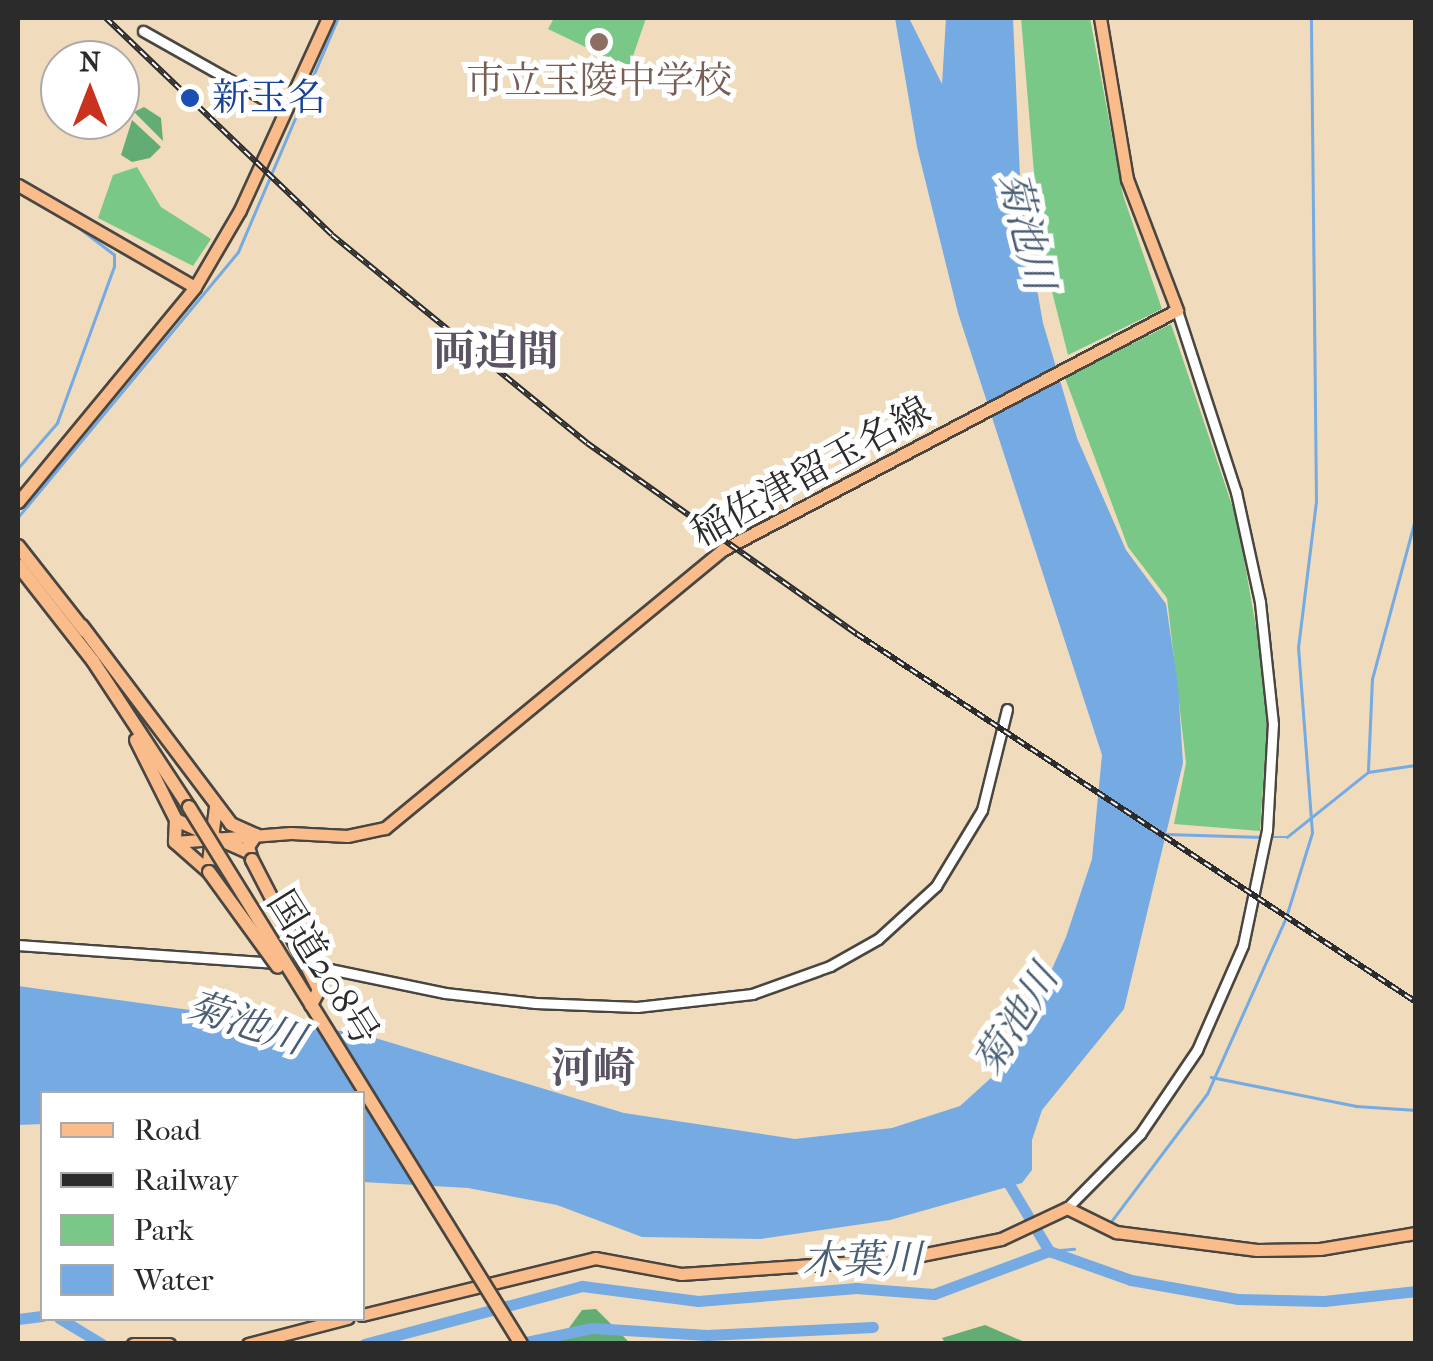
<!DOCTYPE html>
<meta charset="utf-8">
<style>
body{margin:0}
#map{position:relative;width:1433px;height:1361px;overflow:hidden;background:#f0dcbc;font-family:"IM FELL French Canon","Noto Serif JP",serif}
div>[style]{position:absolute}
.green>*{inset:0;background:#7ac887}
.forest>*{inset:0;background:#63ac74}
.water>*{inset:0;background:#75aae2}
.stream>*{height:2.5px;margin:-1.25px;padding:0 1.25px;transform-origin:1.25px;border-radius:1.25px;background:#75aae2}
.river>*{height:11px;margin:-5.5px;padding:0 5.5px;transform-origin:5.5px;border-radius:5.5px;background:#75aae2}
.roads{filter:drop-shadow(2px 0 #494641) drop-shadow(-2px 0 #494641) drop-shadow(0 2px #494641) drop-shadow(0 -2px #494641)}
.minor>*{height:9px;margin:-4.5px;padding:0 4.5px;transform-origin:4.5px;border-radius:4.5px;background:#fff}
.major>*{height:11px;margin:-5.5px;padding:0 5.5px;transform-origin:5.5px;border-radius:5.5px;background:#fabc8b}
.highway>*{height:12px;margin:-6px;padding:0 6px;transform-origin:6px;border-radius:6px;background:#fabc8b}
.rail>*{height:6px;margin-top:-3px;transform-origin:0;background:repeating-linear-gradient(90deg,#fff 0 8px,#2b2b2b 0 16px);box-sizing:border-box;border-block:2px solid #2b2b2b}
.bridges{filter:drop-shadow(2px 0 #494641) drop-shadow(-2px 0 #494641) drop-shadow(0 2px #494641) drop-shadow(0 -2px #494641)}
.highway-bridge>*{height:12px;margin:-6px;padding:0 6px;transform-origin:6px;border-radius:6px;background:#fabc8b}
.dots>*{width:28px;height:28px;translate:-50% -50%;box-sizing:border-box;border:5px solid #fff;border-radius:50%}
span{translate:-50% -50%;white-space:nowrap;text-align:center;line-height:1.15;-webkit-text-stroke:10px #fff;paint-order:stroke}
.education-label{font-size:38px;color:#785e54}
.transit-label{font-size:38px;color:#164399}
.left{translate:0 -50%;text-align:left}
.street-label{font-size:38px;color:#2b2b2b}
.water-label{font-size:40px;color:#495e74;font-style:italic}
.quarter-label{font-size:42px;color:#5c5463;font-weight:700}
.frame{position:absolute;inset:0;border:20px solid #2b2b2b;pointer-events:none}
.legend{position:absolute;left:40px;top:1091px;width:325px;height:230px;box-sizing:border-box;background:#fff;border:2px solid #aaa;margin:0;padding:12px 18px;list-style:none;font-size:30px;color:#2b2b2b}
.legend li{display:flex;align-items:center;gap:20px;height:50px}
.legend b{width:50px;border:2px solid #aaa}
.north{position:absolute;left:40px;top:40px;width:100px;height:100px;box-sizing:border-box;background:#fff;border:2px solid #aaa;border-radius:50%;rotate:0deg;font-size:28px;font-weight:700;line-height:40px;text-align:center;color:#2b2b2b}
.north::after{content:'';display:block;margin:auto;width:35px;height:45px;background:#c8321e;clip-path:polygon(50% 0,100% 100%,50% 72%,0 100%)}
</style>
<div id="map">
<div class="green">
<i style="clip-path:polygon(554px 18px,646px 18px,629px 68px,548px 29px)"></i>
<i style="clip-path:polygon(1021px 18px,1090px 18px,1123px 195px,1162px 309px,1068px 355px,1040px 244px)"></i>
<i style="clip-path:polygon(137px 167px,161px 207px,211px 239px,193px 266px,98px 218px,113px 175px)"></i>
<i style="clip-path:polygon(1171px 324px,1237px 520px,1261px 655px,1267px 728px,1260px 831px,1174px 824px,1186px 763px,1167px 598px,1128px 547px,1065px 378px)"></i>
</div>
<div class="forest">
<i style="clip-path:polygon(144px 107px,161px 118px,163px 141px,134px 112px)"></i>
<i style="clip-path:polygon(132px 120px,161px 147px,150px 158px,132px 162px,121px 155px)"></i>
<i style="clip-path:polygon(596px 1309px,630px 1343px,558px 1343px,582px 1310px)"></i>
<i style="clip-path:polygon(985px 1325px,1027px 1343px,945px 1343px,942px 1338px)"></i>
</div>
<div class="water">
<i style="clip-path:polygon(895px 18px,909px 18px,942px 84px,946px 18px,1013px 18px,1021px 200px,1043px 323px,1077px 438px,1126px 550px,1166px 604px,1178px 685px,1183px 763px,1124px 1009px,1042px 1110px,1032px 1140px,1032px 1170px,1022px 1183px,890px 1220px,761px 1239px,642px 1237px,557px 1205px,468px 1188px,363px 1182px,362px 1094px,42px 1094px,42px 1124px,18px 1125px,18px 986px,362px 1034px,624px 1113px,795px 1139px,892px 1128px,960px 1106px,1013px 1058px,1066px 937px,1092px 859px,1102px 755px,958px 313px,917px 147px)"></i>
</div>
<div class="stream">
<i style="left:18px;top:468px;width:60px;rotate:-49.1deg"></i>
<i style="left:57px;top:423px;width:167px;rotate:-70deg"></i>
<i style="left:114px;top:266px;width:11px;rotate:-90deg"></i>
<i style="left:114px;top:255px;width:53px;rotate:-142.7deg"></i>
<i style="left:18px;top:517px;width:344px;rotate:-50.3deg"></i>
<i style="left:238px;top:252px;width:254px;rotate:-66.9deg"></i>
<i style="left:1368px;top:770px;width:91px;rotate:-87.5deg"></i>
<i style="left:1372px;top:679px;width:169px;rotate:-74.9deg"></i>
<i style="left:1166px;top:834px;width:97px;rotate:1.8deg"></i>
<i style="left:1271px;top:837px;width:16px"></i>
<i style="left:1287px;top:837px;width:104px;rotate:-38.7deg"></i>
<i style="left:1368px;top:772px;width:49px;rotate:-8.3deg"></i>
<i style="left:1211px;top:1077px;width:148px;rotate:11.3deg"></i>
<i style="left:1356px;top:1106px;width:60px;rotate:3.8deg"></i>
<i style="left:1110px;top:1223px;width:161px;rotate:-53.1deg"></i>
<i style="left:1207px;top:1094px;width:194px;rotate:-65.9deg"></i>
<i style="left:1286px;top:917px;width:88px;rotate:-72.8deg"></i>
<i style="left:1312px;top:833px;width:186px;rotate:-94.3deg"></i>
<i style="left:1298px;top:648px;width:147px;rotate:-83deg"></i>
<i style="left:1316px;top:502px;width:484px;rotate:-90.6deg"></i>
<i style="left:1049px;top:1251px;width:25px;rotate:-5deg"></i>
</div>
<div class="river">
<i style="left:1003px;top:1174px;width:90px;rotate:59.1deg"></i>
<i style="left:59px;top:1318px;width:50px;rotate:31.2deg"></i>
<i style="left:18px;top:1319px;width:24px;rotate:-7deg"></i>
<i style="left:364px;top:1344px;width:226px;rotate:-14.9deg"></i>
<i style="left:582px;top:1286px;width:117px;rotate:7.4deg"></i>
<i style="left:698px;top:1301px;width:159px;rotate:-4.7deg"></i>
<i style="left:856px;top:1288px;width:78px;rotate:4.4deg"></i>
<i style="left:934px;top:1294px;width:123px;rotate:-20.5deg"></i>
<i style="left:1049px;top:1251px;width:87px;rotate:19.5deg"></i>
<i style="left:1131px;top:1280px;width:109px;rotate:10.1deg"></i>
<i style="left:1238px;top:1299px;width:86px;rotate:1.3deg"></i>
<i style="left:1324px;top:1301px;width:93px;rotate:-6.2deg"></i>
<i style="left:517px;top:1344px;width:77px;rotate:-12deg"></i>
<i style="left:592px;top:1328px;width:115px;rotate:3.5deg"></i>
<i style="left:707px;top:1335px;width:166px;rotate:-2.8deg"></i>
</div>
<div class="roads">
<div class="minor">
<i style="left:143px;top:31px;width:161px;rotate:29.4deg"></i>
<i style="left:18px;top:945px;width:298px;rotate:4deg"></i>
<i style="left:315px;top:966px;width:133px;rotate:11.7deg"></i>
<i style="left:445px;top:993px;width:91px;rotate:6.3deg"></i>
<i style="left:535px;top:1003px;width:102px;rotate:2.2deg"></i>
<i style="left:637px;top:1007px;width:116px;rotate:-6.4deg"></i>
<i style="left:752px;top:994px;width:83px;rotate:-19.7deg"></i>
<i style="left:830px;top:966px;width:55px;rotate:-29.4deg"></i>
<i style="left:878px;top:939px;width:79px;rotate:-42.4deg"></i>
<i style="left:936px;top:886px;width:89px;rotate:-58.8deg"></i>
<i style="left:982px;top:810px;width:104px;rotate:-76.1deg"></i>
<i style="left:1067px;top:1208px;width:104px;rotate:-45.4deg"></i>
<i style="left:1140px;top:1134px;width:102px;rotate:-55.8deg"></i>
<i style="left:1197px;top:1050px;width:115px;rotate:-66.3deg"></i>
<i style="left:1243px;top:945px;width:117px;rotate:-78.2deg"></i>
<i style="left:1267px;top:830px;width:106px;rotate:-86.8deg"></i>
<i style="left:1273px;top:724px;width:123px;rotate:-96.1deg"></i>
<i style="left:1260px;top:602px;width:113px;rotate:-102.3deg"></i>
<i style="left:1236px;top:492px;width:191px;rotate:-108deg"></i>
</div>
<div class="major">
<i style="left:18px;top:185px;width:204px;rotate:30deg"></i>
<i style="left:18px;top:502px;width:278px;rotate:-50.5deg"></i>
<i style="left:195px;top:287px;width:89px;rotate:-59.7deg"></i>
<i style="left:240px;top:210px;width:211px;rotate:-65.4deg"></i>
<i style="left:175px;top:842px;width:116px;rotate:-4.4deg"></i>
<i style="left:291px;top:833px;width:56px;rotate:3.1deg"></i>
<i style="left:347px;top:836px;width:39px;rotate:-12deg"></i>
<i style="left:385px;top:828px;width:439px;rotate:-39.5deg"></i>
<i style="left:724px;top:549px;width:512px;rotate:-27.82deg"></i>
<i style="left:1177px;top:310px;width:140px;rotate:-110.9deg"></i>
<i style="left:1127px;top:179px;width:163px;rotate:-99.5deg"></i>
<i style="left:362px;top:1315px;width:240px;rotate:-13.7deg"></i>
<i style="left:595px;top:1258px;width:87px;rotate:10.5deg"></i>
<i style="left:681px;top:1274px;width:221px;rotate:-3.9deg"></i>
<i style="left:901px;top:1259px;width:102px;rotate:-11.3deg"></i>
<i style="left:1001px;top:1239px;width:73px;rotate:-25.2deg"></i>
<i style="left:1067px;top:1208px;width:55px;rotate:26.1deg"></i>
<i style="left:1116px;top:1232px;width:142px;rotate:7.3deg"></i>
<i style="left:1257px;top:1250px;width:63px;rotate:-0.9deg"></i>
<i style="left:1320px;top:1249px;width:97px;rotate:-9.5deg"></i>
<i style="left:133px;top:1344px;width:36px"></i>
<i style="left:248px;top:1344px;width:103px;rotate:-14.6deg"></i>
</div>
<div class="highway">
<i style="left:18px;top:546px;width:108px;rotate:51.8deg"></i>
<i style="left:18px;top:565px;width:122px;rotate:52deg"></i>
<i style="left:93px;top:661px;width:175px;rotate:56.7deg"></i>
<i style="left:82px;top:626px;width:248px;rotate:53deg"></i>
<i style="left:231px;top:824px;width:27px;rotate:24deg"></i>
<i style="left:256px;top:835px;width:14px;rotate:124deg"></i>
<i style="left:248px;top:847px;width:14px;rotate:73deg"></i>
<i style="left:136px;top:740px;width:89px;rotate:63.4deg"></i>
<i style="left:176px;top:820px;width:22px;rotate:93deg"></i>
<i style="left:175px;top:842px;width:45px;rotate:41.4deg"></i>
<i style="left:176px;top:820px;width:79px;rotate:24deg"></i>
<i style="left:208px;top:869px;width:63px;rotate:-82.6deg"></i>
</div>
</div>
<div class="rail">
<i style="left:106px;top:18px;width:313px;rotate:43.8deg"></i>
<i style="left:332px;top:235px;width:329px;rotate:39.2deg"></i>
<i style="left:587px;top:443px;width:331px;rotate:35.3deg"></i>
<i style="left:857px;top:634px;width:669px;rotate:33.36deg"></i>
</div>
<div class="bridges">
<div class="highway-bridge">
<i style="left:189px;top:807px;width:631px;rotate:58.27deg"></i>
<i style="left:252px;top:860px;width:146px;rotate:62.7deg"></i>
<i style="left:319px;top:990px;width:17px;rotate:118deg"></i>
<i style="left:209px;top:872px;width:117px;rotate:54deg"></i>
</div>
</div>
<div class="dots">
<i style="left:599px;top:42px;background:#8d6e63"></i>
<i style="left:190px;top:98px;background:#1a4fb4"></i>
</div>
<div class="education-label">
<span style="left:599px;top:81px">市立玉陵中学校</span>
</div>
<div class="transit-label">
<span class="left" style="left:212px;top:98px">新玉名</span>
</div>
<div class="street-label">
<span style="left:811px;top:472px;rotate:-29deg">稲佐津留玉名線</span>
<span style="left:323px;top:968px;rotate:58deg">国道208号</span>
</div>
<div class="water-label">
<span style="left:1026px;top:231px;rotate:76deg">菊池川</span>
<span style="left:1016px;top:1020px;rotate:-58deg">菊池川</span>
<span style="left:246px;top:1023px;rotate:18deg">菊池川</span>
<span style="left:862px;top:1260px;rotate:-1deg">木葉川</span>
</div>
<div class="quarter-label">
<span style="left:496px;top:352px">両迫間</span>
<span style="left:593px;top:1069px">河崎</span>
</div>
<div class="frame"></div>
<ul class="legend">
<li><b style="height:12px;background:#fabc8b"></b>Road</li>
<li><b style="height:12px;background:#2b2b2b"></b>Railway</li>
<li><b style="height:28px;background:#7ac887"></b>Park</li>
<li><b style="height:28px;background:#75aae2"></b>Water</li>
</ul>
<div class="north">N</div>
</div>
